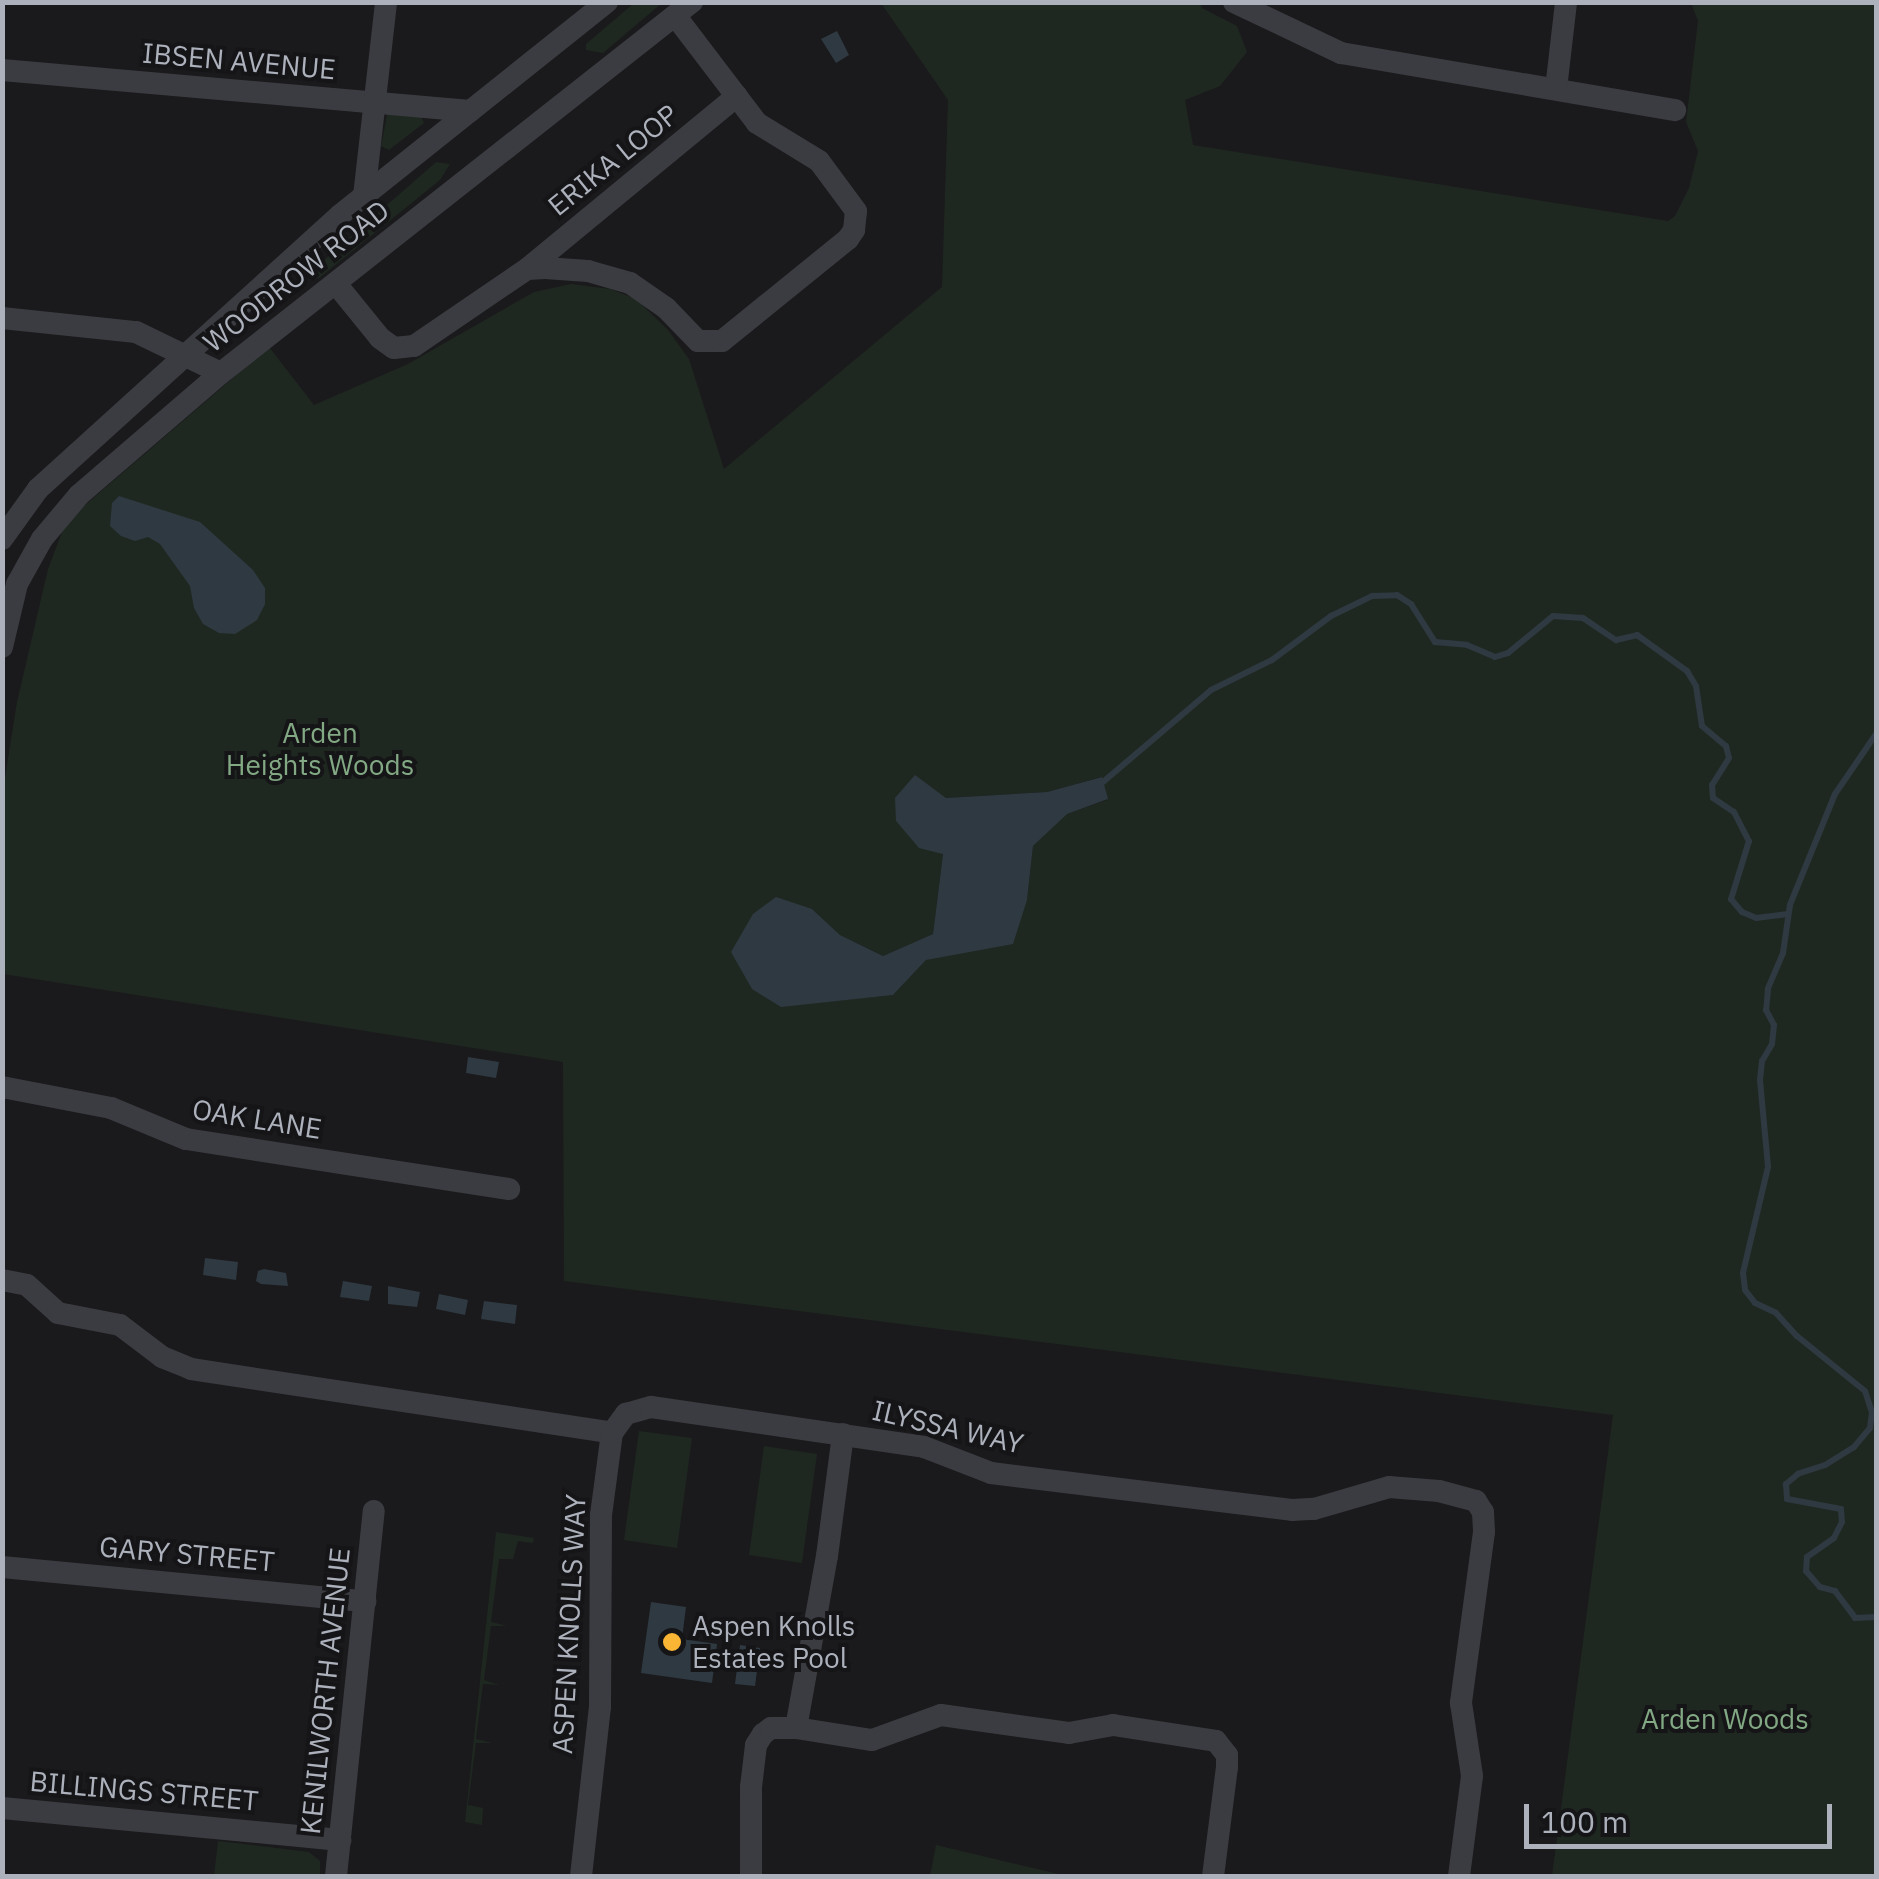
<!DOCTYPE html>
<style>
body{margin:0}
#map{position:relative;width:1879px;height:1879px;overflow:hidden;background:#1a1a1c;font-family:"IBM Plex Sans",sans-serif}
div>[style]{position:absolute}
.green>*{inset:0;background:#1f2820}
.water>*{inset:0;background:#2f3941}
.stream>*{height:6px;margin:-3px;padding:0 3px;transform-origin:3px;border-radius:3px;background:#2f3941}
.minor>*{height:22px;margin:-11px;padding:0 11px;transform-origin:11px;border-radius:11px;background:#3b3c41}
.dots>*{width:28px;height:28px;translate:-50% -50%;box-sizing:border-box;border:5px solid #151517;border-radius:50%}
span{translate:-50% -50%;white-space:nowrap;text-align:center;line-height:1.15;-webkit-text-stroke:8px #151517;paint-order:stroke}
.street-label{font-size:28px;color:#acb1bc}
.park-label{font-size:28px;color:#82a884}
.poi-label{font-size:28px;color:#acb1bc}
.left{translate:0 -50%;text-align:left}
.frame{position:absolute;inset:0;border:5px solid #acb1bc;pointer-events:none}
.scale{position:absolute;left:1524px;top:1804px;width:308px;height:45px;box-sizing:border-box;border:5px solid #acb1bc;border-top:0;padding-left:12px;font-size:30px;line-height:35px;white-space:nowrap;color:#acb1bc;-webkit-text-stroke:8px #151517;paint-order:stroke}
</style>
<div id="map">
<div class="green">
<i style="clip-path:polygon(634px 3px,662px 3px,603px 53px,586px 50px,586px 44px)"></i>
<i style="clip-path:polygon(evenodd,881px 3px,1201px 3px,1202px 8px,1237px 26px,1247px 52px,1220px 86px,1185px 100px,1193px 145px,1668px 221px,1675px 216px,1689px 188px,1698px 151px,1686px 122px,1698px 21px,1691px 3px,1876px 3px,1876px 1876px,1552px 1876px,1613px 1415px,564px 1281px,563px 1062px,3px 974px,3px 790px,17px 702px,48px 569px,62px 532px,77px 512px,269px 347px,314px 405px,408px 364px,534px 292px,571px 284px,610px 289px,636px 299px,668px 330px,689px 359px,724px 469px,942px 287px,948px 100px,881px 3px,915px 776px,946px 798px,1047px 792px,1101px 777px,1107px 800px,1066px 814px,1033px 846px,1027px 900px,926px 960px,893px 995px,782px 1006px,812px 909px,840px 935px,883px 956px,933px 934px,943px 854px,915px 776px)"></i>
<i style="clip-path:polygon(420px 114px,424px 123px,389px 150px,381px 146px,387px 115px)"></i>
<i style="clip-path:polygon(436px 162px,450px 164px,440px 180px,319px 278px,313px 277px,314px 269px)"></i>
<i style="clip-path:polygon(639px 1431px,692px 1438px,677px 1548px,624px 1540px)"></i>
<i style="clip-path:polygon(764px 1446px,817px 1454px,802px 1563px,749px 1555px)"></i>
<i style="clip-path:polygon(496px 1532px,534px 1538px,533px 1543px,518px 1541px,513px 1559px,499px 1559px,491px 1622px,507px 1626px,491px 1626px,484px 1680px,499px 1685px,483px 1684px,476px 1739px,492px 1743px,476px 1743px,468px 1805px,483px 1808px,482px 1825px,465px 1822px)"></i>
<i style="clip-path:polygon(218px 1841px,309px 1852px,320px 1861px,320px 1876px,214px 1876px)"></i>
<i style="clip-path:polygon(936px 1845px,1067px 1876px,930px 1876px)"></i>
</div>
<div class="water">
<i style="clip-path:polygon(837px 31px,849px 55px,836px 63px,821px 39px)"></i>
<i style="clip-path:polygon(119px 496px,200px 522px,253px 570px,265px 588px,265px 604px,257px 620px,235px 634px,219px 633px,203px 624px,194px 608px,190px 586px,160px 544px,148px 537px,135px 541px,121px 536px,110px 526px,112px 503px)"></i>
<i style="clip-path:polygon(915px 775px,946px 798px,1047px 792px,1102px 777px,1108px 799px,1067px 814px,1033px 846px,1027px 900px,1013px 944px,926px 960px,893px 995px,781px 1007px,752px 989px,731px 952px,753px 914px,776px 897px,812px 909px,840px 935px,883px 956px,933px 934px,943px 854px,919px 848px,896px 821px,895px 798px)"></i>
<i style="clip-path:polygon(468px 1057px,499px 1062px,496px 1078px,466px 1073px)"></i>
<i style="clip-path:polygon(205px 1258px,238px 1262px,236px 1280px,203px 1275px)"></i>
<i style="clip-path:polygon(264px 1269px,286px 1273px,288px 1286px,261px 1284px,256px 1281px,258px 1271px)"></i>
<i style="clip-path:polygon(343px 1281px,372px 1286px,369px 1301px,340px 1297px)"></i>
<i style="clip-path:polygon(388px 1286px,420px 1292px,417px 1307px,388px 1304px)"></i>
<i style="clip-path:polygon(439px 1294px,468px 1300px,465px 1315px,436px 1309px)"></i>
<i style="clip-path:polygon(484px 1301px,517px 1305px,515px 1324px,481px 1319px)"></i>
<i style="clip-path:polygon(651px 1602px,686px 1607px,682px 1639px,717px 1644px,712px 1683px,641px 1673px)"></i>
<i style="clip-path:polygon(740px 1645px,760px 1648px,755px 1686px,735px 1684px)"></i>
</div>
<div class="stream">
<i style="left:1876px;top:734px;width:73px;rotate:124.3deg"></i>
<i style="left:1835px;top:794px;width:120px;rotate:112.1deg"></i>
<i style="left:1790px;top:905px;width:49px;rotate:98.3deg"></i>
<i style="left:1783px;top:953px;width:39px;rotate:113deg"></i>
<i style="left:1768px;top:989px;width:21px;rotate:95deg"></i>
<i style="left:1766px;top:1010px;width:17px;rotate:62deg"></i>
<i style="left:1774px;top:1025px;width:19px;rotate:96deg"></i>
<i style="left:1772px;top:1044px;width:20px;rotate:120deg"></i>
<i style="left:1762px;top:1061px;width:19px;rotate:96deg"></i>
<i style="left:1760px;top:1080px;width:87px;rotate:84.7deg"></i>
<i style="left:1768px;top:1167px;width:109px;rotate:103.3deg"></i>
<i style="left:1743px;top:1273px;width:17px;rotate:83deg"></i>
<i style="left:1745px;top:1290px;width:16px;rotate:52deg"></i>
<i style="left:1755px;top:1303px;width:23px;rotate:25deg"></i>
<i style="left:1776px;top:1313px;width:31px;rotate:48deg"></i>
<i style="left:1797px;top:1336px;width:87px;rotate:39deg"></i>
<i style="left:1865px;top:1391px;width:23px;rotate:72deg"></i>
<i style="left:1872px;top:1413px;width:15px;rotate:98deg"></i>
<i style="left:1870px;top:1428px;width:25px;rotate:130deg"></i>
<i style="left:1854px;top:1447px;width:34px;rotate:148deg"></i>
<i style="left:1825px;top:1465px;width:28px;rotate:162deg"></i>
<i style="left:1798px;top:1474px;width:16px;rotate:140deg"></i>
<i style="left:1786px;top:1484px;width:15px;rotate:86deg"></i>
<i style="left:1787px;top:1499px;width:55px;rotate:10.5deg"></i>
<i style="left:1841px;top:1509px;width:13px;rotate:86deg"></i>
<i style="left:1842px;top:1522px;width:18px;rotate:117deg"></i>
<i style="left:1834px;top:1538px;width:33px;rotate:145deg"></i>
<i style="left:1807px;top:1557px;width:14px;rotate:94deg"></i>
<i style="left:1806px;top:1571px;width:21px;rotate:49deg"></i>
<i style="left:1820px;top:1587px;width:16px;rotate:15deg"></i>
<i style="left:1835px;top:1591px;width:34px;rotate:53deg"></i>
<i style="left:1855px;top:1618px;width:21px;rotate:-3deg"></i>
<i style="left:1103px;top:782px;width:142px;rotate:-40.4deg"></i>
<i style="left:1211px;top:690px;width:68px;rotate:-26.2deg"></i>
<i style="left:1272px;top:660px;width:74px;rotate:-36.7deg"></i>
<i style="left:1331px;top:616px;width:46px;rotate:-26deg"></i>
<i style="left:1372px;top:596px;width:25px;rotate:-2deg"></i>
<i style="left:1397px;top:595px;width:17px;rotate:33deg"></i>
<i style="left:1411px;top:604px;width:45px;rotate:57.7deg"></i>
<i style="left:1435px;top:642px;width:32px;rotate:5deg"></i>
<i style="left:1467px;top:645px;width:30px;rotate:23deg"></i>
<i style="left:1495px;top:657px;width:14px;rotate:-17deg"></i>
<i style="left:1508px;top:653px;width:58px;rotate:-39.4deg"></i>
<i style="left:1553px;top:616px;width:30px;rotate:4deg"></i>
<i style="left:1583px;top:618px;width:40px;rotate:34deg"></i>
<i style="left:1616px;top:640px;width:22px;rotate:-13deg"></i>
<i style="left:1637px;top:635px;width:62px;rotate:35.8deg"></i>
<i style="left:1687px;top:671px;width:17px;rotate:59deg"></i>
<i style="left:1696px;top:686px;width:40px;rotate:81.5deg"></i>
<i style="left:1702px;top:726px;width:31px;rotate:40deg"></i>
<i style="left:1726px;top:746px;width:12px;rotate:76deg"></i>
<i style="left:1729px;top:758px;width:32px;rotate:122deg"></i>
<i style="left:1712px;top:785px;width:13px;rotate:86deg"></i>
<i style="left:1713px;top:798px;width:25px;rotate:34deg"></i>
<i style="left:1734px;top:812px;width:33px;rotate:63deg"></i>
<i style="left:1749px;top:841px;width:61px;rotate:107.2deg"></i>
<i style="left:1731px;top:899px;width:17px;rotate:50deg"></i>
<i style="left:1742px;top:912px;width:15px;rotate:23deg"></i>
<i style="left:1756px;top:918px;width:32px;rotate:-7deg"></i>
</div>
<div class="minor">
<i style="left:1234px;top:2px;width:119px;rotate:25.5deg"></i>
<i style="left:1341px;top:53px;width:339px;rotate:9.7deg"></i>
<i style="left:2px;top:70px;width:470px;rotate:5deg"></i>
<i style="left:1556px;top:89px;width:88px;rotate:-83.4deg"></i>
<i style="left:364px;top:196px;width:195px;rotate:-83.5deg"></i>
<i style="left:527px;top:269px;width:272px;rotate:-39.5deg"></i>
<i style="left:337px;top:285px;width:68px;rotate:50.9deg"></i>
<i style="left:380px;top:338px;width:17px;rotate:36deg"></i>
<i style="left:394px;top:348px;width:20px;rotate:-6deg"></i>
<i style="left:414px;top:346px;width:137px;rotate:-34.3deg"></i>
<i style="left:527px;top:269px;width:18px;rotate:-3deg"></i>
<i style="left:545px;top:268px;width:43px;rotate:4deg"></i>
<i style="left:588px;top:271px;width:44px;rotate:15.9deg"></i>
<i style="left:630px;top:283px;width:44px;rotate:34.8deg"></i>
<i style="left:666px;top:308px;width:46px;rotate:45.9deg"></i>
<i style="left:698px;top:341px;width:24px"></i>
<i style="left:722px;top:341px;width:162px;rotate:-39deg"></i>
<i style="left:848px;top:239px;width:11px;rotate:-56deg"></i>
<i style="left:854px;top:230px;width:19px;rotate:-84deg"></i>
<i style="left:856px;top:211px;width:62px;rotate:-126.5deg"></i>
<i style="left:819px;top:161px;width:73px;rotate:-148.5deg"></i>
<i style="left:757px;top:123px;width:132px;rotate:-127.3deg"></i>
<i style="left:2px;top:318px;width:135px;rotate:6deg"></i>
<i style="left:136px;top:332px;width:94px;rotate:25.8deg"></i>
<i style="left:2px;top:539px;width:62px;rotate:-54.2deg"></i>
<i style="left:38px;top:489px;width:408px;rotate:-42.2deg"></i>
<i style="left:340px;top:215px;width:342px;rotate:-38.6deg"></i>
<i style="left:2px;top:647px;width:65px;rotate:-76.6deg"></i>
<i style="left:17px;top:584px;width:51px;rotate:-60.9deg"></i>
<i style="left:42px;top:539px;width:57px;rotate:-49.9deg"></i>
<i style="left:79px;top:495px;width:187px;rotate:-40.7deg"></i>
<i style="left:221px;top:373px;width:600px;rotate:-38.23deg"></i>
<i style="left:2px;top:1087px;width:111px;rotate:10.9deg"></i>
<i style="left:111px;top:1108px;width:81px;rotate:22.5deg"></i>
<i style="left:186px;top:1139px;width:327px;rotate:8.8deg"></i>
<i style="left:2px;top:1280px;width:25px;rotate:11deg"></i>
<i style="left:27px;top:1285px;width:42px;rotate:42.1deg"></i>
<i style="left:58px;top:1313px;width:63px;rotate:11deg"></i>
<i style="left:120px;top:1325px;width:53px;rotate:37.3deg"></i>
<i style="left:162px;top:1357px;width:31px;rotate:22deg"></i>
<i style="left:191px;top:1369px;width:426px;rotate:8.6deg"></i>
<i style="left:2px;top:1567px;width:365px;rotate:5.4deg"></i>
<i style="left:796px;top:1728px;width:175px;rotate:-79.8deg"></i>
<i style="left:827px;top:1556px;width:123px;rotate:-82.5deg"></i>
<i style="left:2px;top:1808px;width:340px;rotate:5.4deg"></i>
<i style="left:336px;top:1876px;width:367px;rotate:-84.1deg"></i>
<i style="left:581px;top:1876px;width:170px;rotate:-83.6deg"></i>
<i style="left:600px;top:1707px;width:192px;rotate:-89.7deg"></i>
<i style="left:601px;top:1515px;width:83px;rotate:-82.4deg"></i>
<i style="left:612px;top:1433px;width:24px;rotate:-54deg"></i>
<i style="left:626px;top:1414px;width:26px;rotate:-16deg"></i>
<i style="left:651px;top:1407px;width:276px;rotate:8.3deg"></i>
<i style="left:924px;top:1447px;width:72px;rotate:21.2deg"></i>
<i style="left:991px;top:1473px;width:303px;rotate:7deg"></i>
<i style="left:1292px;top:1510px;width:22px;rotate:-3deg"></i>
<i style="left:1314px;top:1509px;width:78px;rotate:-16.3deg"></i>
<i style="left:1389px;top:1487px;width:50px;rotate:4.6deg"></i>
<i style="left:1439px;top:1491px;width:38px;rotate:15deg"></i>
<i style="left:1476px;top:1501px;width:13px;rotate:58deg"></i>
<i style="left:1483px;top:1512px;width:20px;rotate:87deg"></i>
<i style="left:1484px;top:1532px;width:173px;rotate:97.7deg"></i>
<i style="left:1461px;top:1703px;width:74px;rotate:81.4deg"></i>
<i style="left:1472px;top:1776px;width:101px;rotate:97.4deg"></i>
<i style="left:751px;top:1876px;width:89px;rotate:-90deg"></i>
<i style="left:751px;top:1787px;width:42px;rotate:-83.2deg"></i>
<i style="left:756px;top:1745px;width:13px;rotate:-58deg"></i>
<i style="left:763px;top:1734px;width:10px;rotate:-37deg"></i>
<i style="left:771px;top:1728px;width:25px"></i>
<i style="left:796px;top:1728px;width:77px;rotate:9deg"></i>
<i style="left:872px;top:1740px;width:73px;rotate:-19.9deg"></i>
<i style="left:941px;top:1715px;width:129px;rotate:8deg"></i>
<i style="left:1069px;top:1733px;width:45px;rotate:-10.3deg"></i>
<i style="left:1113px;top:1725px;width:104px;rotate:8.8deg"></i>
<i style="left:1216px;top:1741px;width:18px;rotate:52deg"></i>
<i style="left:1227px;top:1755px;width:12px;rotate:90deg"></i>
<i style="left:1227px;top:1767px;width:110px;rotate:97.3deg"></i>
</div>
<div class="dots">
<i style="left:672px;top:1642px;background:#fab534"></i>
</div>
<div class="street-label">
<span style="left:239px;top:61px;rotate:5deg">IBSEN AVENUE</span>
<span style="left:613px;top:160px;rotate:-39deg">ERIKA LOOP</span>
<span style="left:296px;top:276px;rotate:-38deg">WOODROW ROAD</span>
<span style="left:257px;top:1119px;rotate:9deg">OAK LANE</span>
<span style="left:948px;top:1427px;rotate:13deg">ILYSSA WAY</span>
<span style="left:187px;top:1554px;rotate:5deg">GARY STREET</span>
<span style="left:569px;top:1624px;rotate:-87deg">ASPEN KNOLLS WAY</span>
<span style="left:325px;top:1691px;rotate:-84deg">KENILWORTH AVENUE</span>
<span style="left:144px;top:1791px;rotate:5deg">BILLINGS STREET</span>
</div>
<div class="park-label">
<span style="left:320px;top:749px">Arden<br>Heights Woods</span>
<span style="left:1725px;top:1719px">Arden Woods</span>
</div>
<div class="poi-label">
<span class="left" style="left:692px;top:1642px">Aspen Knolls<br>Estates Pool</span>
</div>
<div class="frame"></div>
<div class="scale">100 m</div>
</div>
